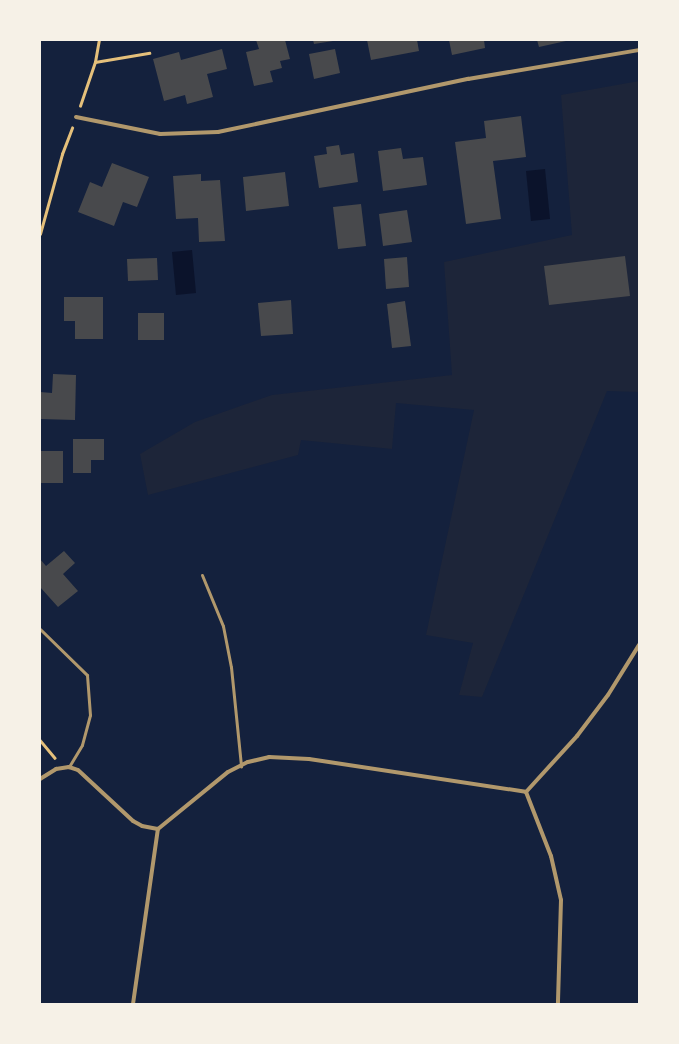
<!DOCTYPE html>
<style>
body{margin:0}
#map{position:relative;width:679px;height:1044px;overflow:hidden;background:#14213d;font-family:Signika,sans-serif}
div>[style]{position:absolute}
.green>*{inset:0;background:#1d2539}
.water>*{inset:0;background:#0b132b}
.building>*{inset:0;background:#48494c}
.path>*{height:2.5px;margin:-1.25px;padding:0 1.25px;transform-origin:1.25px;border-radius:1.25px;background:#e5c07b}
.service>*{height:3px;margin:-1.5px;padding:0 1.5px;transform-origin:1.5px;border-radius:1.5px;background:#b1986c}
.minor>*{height:4px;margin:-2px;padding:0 2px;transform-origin:2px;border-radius:2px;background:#b1986c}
span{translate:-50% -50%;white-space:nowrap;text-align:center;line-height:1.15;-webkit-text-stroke:4px #f6f1e7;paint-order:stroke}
.frame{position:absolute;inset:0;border:41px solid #f6f1e7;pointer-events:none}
</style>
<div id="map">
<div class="green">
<i style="clip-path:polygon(639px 81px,639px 392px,607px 391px,482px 697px,459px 695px,473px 643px,426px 635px,474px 410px,396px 403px,392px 449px,301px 440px,298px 455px,148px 495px,140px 454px,195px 422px,272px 395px,452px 375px,444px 262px,572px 235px,561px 95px)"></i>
</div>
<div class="water">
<i style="clip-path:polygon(545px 169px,550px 219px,531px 221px,526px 171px)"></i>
<i style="clip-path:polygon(192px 250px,196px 293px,176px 295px,172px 252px)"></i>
</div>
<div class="building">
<i style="clip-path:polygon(256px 40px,285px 40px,290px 59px,280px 61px,282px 68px,270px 71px,273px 82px,254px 86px,246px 52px,259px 49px)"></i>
<i style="clip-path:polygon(313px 40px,333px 40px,333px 41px,314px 44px)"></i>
<i style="clip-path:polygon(367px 40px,417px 40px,419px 51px,371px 60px)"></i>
<i style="clip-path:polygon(449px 40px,484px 40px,485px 48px,452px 55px)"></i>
<i style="clip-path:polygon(537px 40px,566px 40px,566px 41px,539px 47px)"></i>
<i style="clip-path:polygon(222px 49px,227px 69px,207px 74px,213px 97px,187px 104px,185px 95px,164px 101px,153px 59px,179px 52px,181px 60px)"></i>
<i style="clip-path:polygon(335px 49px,340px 73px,314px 79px,309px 54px)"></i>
<i style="clip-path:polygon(521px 116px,526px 157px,493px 161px,501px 219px,466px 224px,455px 142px,486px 138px,484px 121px)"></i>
<i style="clip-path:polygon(339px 145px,341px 155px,354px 153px,358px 182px,319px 188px,314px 156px,327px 154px,326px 147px)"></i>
<i style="clip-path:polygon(401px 148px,403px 159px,423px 157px,427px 185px,383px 191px,378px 151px)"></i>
<i style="clip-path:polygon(112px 163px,149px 177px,137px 207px,123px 202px,114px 226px,78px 212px,90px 182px,102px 187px)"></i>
<i style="clip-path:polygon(285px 172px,289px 206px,246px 211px,243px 177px)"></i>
<i style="clip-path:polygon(201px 174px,201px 181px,220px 180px,225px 241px,199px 242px,198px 218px,176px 219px,173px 176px)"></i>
<i style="clip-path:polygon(361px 204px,366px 246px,338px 249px,333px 207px)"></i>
<i style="clip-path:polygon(407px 210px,412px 242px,383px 246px,379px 214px)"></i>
<i style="clip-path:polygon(625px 256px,630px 296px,549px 305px,544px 266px)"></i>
<i style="clip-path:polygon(407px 257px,409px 287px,386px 289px,384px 259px)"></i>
<i style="clip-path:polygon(157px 258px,158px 280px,128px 281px,127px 259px)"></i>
<i style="clip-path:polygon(64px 297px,103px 297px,103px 339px,75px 339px,75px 321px,64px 321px)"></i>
<i style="clip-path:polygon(291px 300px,293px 334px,261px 336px,258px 303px)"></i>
<i style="clip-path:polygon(405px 301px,411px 346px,392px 348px,387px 304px)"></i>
<i style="clip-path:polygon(138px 313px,164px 313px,164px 340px,138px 340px)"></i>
<i style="clip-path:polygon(53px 374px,76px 375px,75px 420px,40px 419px,40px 392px,52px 393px)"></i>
<i style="clip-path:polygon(73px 439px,104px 439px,104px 460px,91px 460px,91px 473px,73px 473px)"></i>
<i style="clip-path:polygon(40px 451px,63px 451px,63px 483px,40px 483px)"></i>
<i style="clip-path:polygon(64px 551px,75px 563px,63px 574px,78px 591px,58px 607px,40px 587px,40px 559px,46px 566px)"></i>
</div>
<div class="path">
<i style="left:95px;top:62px;width:55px;rotate:-9.5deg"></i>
<i style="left:80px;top:106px;width:46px;rotate:-71.2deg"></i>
<i style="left:95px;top:62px;width:22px;rotate:-80deg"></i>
<i style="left:40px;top:234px;width:83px;rotate:-74.6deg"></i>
<i style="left:62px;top:154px;width:28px;rotate:-69deg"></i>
<i style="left:40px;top:740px;width:23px;rotate:50deg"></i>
</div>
<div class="service">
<i style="left:202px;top:575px;width:55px;rotate:67.6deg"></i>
<i style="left:223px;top:626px;width:42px;rotate:79deg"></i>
<i style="left:231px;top:667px;width:100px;rotate:84.2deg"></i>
<i style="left:40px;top:629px;width:66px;rotate:44.4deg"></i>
<i style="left:87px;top:675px;width:40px;rotate:85.7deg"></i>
<i style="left:90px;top:715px;width:31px;rotate:105deg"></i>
<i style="left:82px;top:745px;width:26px;rotate:121deg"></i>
</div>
<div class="minor">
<i style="left:76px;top:117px;width:86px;rotate:11.4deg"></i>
<i style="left:160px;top:134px;width:58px;rotate:-2deg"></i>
<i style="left:218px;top:132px;width:256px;rotate:-12deg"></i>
<i style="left:468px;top:79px;width:173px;rotate:-9.6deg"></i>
<i style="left:40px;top:779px;width:19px;rotate:-32deg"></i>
<i style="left:56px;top:769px;width:13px;rotate:-9deg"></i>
<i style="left:69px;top:767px;width:9px;rotate:18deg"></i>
<i style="left:78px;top:770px;width:75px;rotate:42.8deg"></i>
<i style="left:133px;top:821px;width:10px;rotate:29deg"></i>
<i style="left:142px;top:826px;width:16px;rotate:11deg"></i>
<i style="left:526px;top:792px;width:69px;rotate:68.7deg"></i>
<i style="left:551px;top:856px;width:45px;rotate:77.2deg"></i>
<i style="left:561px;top:900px;width:104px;rotate:91.7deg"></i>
<i style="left:526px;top:792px;width:76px;rotate:-47.7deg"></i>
<i style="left:577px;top:736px;width:51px;rotate:-52.9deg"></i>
<i style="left:608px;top:695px;width:59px;rotate:-58.2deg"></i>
<i style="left:158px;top:829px;width:90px;rotate:-39.2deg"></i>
<i style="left:228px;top:772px;width:22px;rotate:-27deg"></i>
<i style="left:248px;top:762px;width:22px;rotate:-13deg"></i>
<i style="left:269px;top:757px;width:40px;rotate:2.9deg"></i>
<i style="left:309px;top:759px;width:219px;rotate:8.6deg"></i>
<i style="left:133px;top:1004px;width:177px;rotate:-81.9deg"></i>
</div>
<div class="frame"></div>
</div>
